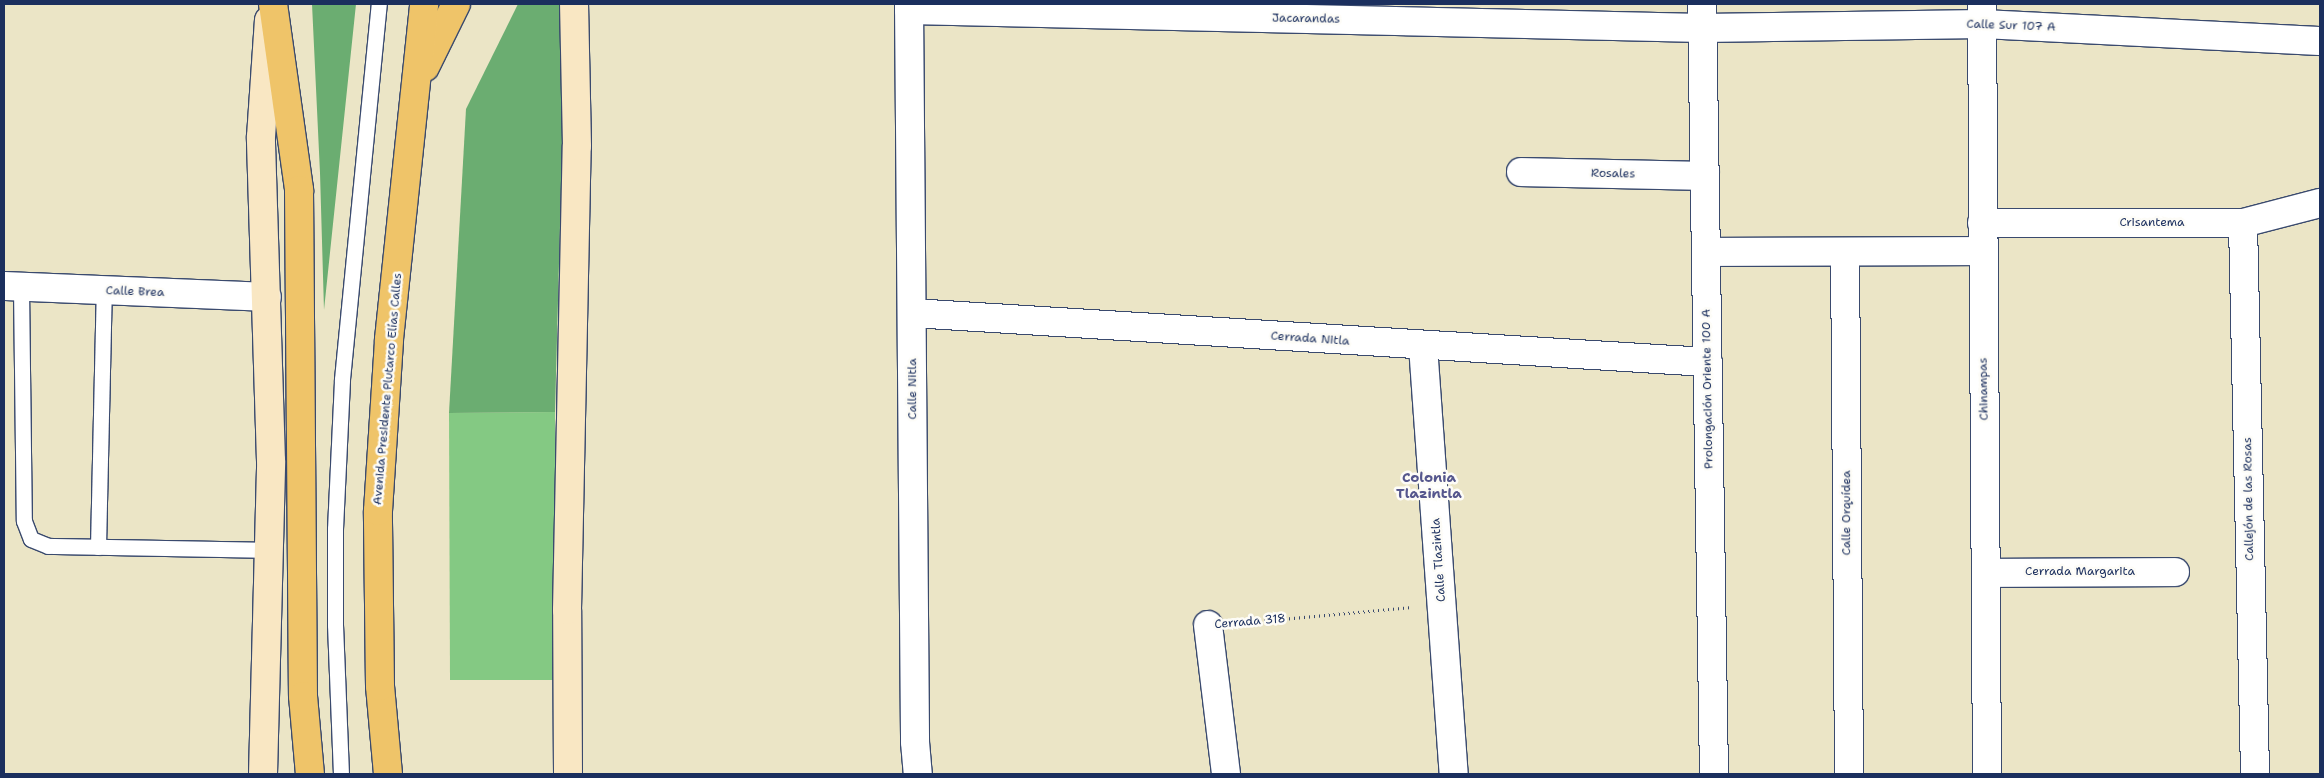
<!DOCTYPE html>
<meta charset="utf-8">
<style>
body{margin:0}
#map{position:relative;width:2324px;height:778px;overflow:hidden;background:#ebe5c6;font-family:"Shantell Sans",sans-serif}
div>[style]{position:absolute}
.green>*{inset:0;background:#84c983}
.forest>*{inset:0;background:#6bad71}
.path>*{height:3px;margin-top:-1.5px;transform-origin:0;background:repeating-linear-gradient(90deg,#3a4a6e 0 1px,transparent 0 5px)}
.roads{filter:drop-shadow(1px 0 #3a4a6e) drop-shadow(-1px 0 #3a4a6e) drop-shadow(0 1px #3a4a6e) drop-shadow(0 -1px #3a4a6e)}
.lane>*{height:15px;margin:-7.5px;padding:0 7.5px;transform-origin:7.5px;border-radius:7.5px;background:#fff}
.street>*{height:28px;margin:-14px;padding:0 14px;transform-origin:14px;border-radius:14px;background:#fff}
.secondary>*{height:28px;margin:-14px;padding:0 14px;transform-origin:14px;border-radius:14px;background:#f9e7c3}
.primary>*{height:28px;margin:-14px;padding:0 14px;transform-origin:14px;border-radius:14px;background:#efc469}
span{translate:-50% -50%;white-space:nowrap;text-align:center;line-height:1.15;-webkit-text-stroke:5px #fdfcf7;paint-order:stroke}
.street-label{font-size:12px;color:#1b2f5e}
.neighbourhood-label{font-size:14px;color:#56578d;font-weight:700}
.frame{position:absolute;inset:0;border:5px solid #1b2f5e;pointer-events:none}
</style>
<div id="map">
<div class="green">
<i style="clip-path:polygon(555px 412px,556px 680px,450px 680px,449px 413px)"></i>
</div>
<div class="forest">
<i style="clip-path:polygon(312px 4px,356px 4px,324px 310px,320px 173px)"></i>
<i style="clip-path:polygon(518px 4px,566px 4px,555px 412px,449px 413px,466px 109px)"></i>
</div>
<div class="path">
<i style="left:1239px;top:623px;width:174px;rotate:-5.3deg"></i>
</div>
<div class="roads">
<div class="lane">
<i style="left:21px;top:287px;width:234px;rotate:89.3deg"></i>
<i style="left:24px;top:521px;width:19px;rotate:69deg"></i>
<i style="left:31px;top:539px;width:18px;rotate:22deg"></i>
<i style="left:48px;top:546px;width:220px;rotate:1deg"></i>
<i style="left:98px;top:547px;width:256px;rotate:-88.7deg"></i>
<i style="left:341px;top:774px;width:149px;rotate:-92.3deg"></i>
<i style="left:335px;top:625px;width:96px;rotate:-90deg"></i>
<i style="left:335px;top:529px;width:150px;rotate:-87.3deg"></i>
<i style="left:342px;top:379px;width:377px;rotate:-84.4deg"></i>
</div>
<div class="street">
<i style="left:909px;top:4px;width:738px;rotate:89.53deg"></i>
<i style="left:915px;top:742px;width:32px;rotate:85deg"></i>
<i style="left:1702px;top:4px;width:770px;rotate:89.11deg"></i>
<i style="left:1982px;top:4px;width:770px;rotate:89.63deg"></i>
<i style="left:909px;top:10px;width:793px;rotate:1.3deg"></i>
<i style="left:1702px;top:28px;width:280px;rotate:-0.8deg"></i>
<i style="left:1982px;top:24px;width:338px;rotate:2.9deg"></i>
<i style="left:1521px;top:172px;width:184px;rotate:1.2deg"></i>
<i style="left:1982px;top:223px;width:261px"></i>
<i style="left:2243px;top:223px;width:80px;rotate:-14.6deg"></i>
<i style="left:2243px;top:223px;width:551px;rotate:88.75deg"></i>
<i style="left:1706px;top:252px;width:276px;rotate:-0.2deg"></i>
<i style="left:1845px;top:252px;width:522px;rotate:89.56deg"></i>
<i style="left:4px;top:286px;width:263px;rotate:2.4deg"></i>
<i style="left:912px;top:313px;width:797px;rotate:3.53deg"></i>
<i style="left:1423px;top:346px;width:429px;rotate:85.9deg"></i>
<i style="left:1986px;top:573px;width:189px;rotate:-0.3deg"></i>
<i style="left:1208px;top:625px;width:150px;rotate:83.1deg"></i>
</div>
<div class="secondary">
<i style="left:263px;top:774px;width:313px;rotate:-88.5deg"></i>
<i style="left:271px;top:461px;width:324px;rotate:-91.8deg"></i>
<i style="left:261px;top:137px;width:117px;rotate:-86.1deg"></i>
<i style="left:568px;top:774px;width:164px;rotate:-90.3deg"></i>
<i style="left:567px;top:610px;width:464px;rotate:-88.8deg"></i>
<i style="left:577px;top:146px;width:142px;rotate:-91.2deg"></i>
</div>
<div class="primary">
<i style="left:273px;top:4px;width:188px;rotate:82deg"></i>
<i style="left:299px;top:190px;width:506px;rotate:89.55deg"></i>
<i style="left:303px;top:696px;width:78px;rotate:84.9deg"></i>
<i style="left:425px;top:67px;width:70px;rotate:-63.8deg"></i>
<i style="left:388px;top:774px;width:88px;rotate:-95.2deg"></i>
<i style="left:380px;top:686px;width:175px;rotate:-90.7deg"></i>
<i style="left:378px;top:511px;width:172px;rotate:-86.3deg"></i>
<i style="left:389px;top:339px;width:337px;rotate:-84deg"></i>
</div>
</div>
<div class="street-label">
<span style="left:1306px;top:19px;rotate:1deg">Jacarandas</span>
<span style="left:2011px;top:26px;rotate:2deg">Calle Sur 107 A</span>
<span style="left:1613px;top:174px;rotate:1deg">Rosales</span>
<span style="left:2152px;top:223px">Crisantema</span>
<span style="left:135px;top:292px;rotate:2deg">Calle Brea</span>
<span style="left:1310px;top:339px;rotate:4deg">Cerrada Nitla</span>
<span style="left:388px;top:389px;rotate:-85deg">Avenida Presidente Plutarco Elías Calles</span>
<span style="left:913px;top:389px;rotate:-90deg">Calle Nitla</span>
<span style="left:1708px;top:389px;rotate:-91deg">Prolongación Oriente 100 A</span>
<span style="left:1984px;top:389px;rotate:-91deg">Chinampas</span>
<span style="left:2249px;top:499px;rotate:-91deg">Callejón de las Rosas</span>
<span style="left:1847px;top:513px;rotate:-90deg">Calle Orquídea</span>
<span style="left:1439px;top:560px;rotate:-94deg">Calle Tlazintla</span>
<span style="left:2080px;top:572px">Cerrada Margarita</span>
<span style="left:1250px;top:622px;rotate:-5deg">Cerrada 318</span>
</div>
<div class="neighbourhood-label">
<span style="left:1429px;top:485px">Colonia<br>Tlazintla</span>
</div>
<div class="frame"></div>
</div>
